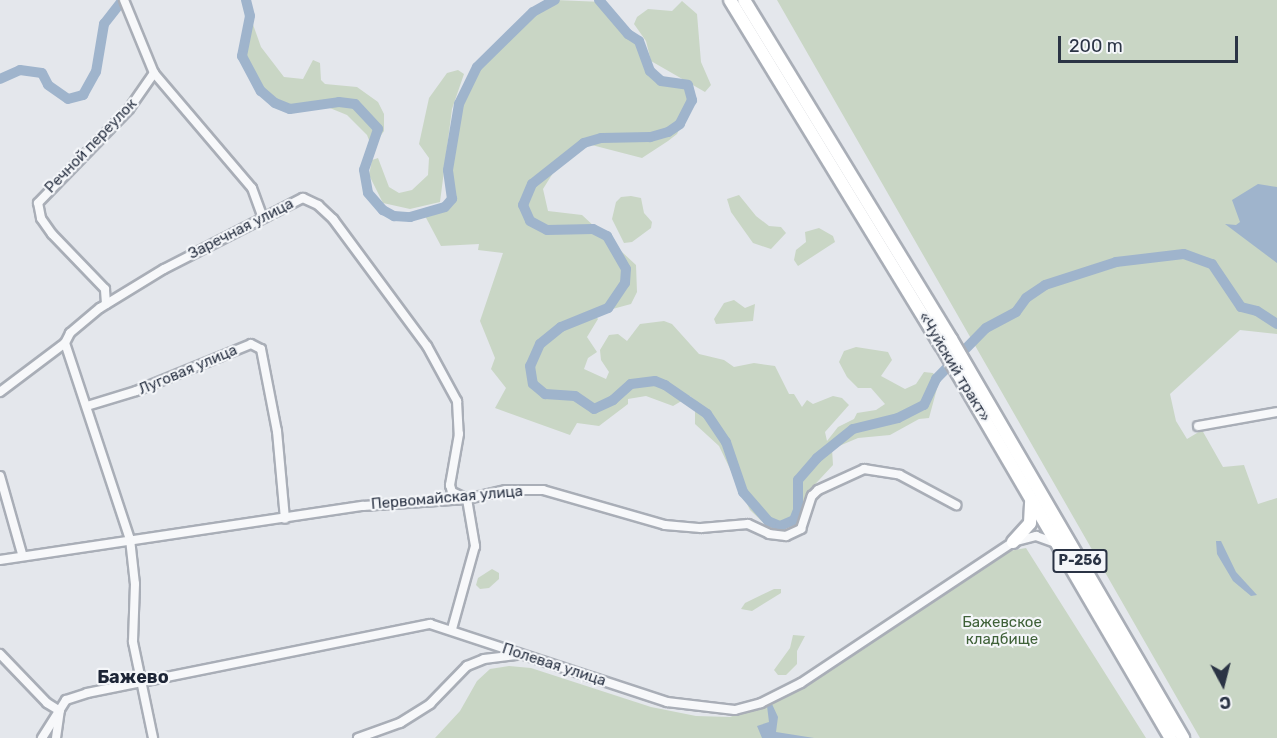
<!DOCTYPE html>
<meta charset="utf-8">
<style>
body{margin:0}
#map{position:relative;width:1277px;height:738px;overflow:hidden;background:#e4e7ec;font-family:Rubik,sans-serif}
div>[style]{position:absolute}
.green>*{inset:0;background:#c9d6c5}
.water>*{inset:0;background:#9fb4cc}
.river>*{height:10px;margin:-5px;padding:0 5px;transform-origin:5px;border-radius:5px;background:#9fb4cc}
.roads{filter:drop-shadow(2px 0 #a9aeb7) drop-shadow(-2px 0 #a9aeb7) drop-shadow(0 2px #a9aeb7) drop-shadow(0 -2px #a9aeb7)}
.minor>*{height:8px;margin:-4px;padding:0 4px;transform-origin:4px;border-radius:4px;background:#f7f8fa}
.highway>*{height:12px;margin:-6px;padding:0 6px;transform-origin:6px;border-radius:6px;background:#fff}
span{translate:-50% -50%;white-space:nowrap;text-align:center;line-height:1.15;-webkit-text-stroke:4.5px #f4f6f9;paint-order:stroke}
.shield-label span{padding:2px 4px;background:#f4f6f9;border:2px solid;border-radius:4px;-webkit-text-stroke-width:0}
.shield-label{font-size:14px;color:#2b3445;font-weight:700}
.street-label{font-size:15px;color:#2b3445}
.park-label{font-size:15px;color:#3f6138}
.quarter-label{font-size:18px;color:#1d2536;font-weight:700}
.north{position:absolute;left:1193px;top:654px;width:60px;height:60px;-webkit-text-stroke:4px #f4f6f9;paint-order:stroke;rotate:173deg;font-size:16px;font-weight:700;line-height:24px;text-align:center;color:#2b3445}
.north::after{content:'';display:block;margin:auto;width:21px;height:27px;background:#2b3445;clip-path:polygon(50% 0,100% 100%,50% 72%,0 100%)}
.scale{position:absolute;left:1058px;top:36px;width:180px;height:27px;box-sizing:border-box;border:3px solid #2b3445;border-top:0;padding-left:8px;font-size:18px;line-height:21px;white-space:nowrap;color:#2b3445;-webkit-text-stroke:4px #f4f6f9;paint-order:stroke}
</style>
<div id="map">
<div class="green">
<i style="clip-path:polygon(555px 0,603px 2px,628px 34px,639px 41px,650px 71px,661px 81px,691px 87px,688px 111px,677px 134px,668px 141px,642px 158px,584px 143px,558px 165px,543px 189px,548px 211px,582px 215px,636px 265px,637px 292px,631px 304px,594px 314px,598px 319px,587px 337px,597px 352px,588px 358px,584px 369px,606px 379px,609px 372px,601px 360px,600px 350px,609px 335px,618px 334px,627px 341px,640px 324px,664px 321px,672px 324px,699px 354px,724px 360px,734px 367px,754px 363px,775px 366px,789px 394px,794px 394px,802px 407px,807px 400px,813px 404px,833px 396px,842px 398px,849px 405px,825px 432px,827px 441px,838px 427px,854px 419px,857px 413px,876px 410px,885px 404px,871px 388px,858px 388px,847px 377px,839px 362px,844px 351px,856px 347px,888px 352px,892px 360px,881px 376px,905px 389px,916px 384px,924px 372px,933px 373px,939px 381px,929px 418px,919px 419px,890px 435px,858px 438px,832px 449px,833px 465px,806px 494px,804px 510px,790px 527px,768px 527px,750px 510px,719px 446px,695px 424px,695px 400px,690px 396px,673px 406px,646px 396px,628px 399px,628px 404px,599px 426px,577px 423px,570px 435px,495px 408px,506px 388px,491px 369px,495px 358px,480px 321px,503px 253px,478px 250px,479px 244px,441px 246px,424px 214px,445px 207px,452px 199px,448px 170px,459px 104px,477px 67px,533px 12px)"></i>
<i style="clip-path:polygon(777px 0,1277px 0,1277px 334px,1240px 330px,1170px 394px,1176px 421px,1187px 439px,1202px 430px,1223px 467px,1244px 465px,1258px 504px,1277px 498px,1277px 738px,1200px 738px)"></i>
<i style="clip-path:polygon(682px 1px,697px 14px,701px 62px,711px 85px,705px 92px,651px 61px,646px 41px,634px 24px,637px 17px,648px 9px,672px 11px)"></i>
<i style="clip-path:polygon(250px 16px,261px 47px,284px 77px,303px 79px,313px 60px,320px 63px,321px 80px,325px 84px,357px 87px,378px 102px,384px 114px,384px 131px,372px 148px,367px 135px,347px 115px,320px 104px,290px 109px,275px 103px,261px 91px,242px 56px)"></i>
<i style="clip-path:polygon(458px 70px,464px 74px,452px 109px,440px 202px,410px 209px,383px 203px,369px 175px,372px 160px,378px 158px,389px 187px,399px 193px,412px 190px,428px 175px,429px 158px,419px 144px,429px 98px,447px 73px)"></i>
<i style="clip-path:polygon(739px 195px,756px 216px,769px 226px,781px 227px,786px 233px,771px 249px,753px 243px,731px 212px,727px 199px)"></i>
<i style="clip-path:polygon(631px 196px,641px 198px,644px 213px,652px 222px,651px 228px,632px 242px,624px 243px,612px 219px,616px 202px,621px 197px)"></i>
<i style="clip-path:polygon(819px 228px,833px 236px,835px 242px,798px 266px,794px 260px,796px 250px,806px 242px,805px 232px)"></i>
<i style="clip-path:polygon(734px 300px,745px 308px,755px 304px,753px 321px,716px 324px,714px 319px,724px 303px)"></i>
<i style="clip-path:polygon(1026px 548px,1146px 738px,435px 738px,460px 711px,477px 681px,490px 669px,509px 666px,531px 668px,651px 707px,696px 716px,730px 717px,787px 695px,1003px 552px)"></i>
<i style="clip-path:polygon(492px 569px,499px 573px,499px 579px,489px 588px,480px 589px,476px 585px,478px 578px)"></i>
<i style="clip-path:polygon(774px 589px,781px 589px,781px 593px,752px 611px,741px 609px,745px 603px)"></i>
<i style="clip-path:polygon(793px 635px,805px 636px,797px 651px,797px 664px,786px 675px,778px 675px,774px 670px,790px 648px)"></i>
</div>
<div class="water">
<i style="clip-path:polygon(1258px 184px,1277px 187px,1277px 263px,1225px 224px,1236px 225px,1240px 222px,1232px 200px)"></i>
<i style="clip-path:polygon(1216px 541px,1221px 541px,1236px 572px,1257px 595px,1251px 596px,1233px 581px,1217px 554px)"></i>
<i style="clip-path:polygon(772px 704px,778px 717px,776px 732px,814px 738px,762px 738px,757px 726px,769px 722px,767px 706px)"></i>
</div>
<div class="river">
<i style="left:246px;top:0;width:16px;rotate:76deg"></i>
<i style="left:250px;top:16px;width:41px;rotate:101.3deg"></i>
<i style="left:242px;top:56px;width:40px;rotate:62deg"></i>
<i style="left:261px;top:91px;width:18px;rotate:41deg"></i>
<i style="left:275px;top:103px;width:16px;rotate:22deg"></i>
<i style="left:290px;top:109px;width:49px;rotate:-8.1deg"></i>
<i style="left:339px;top:102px;width:16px;rotate:7deg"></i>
<i style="left:355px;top:104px;width:34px;rotate:47deg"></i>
<i style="left:378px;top:129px;width:43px;rotate:108.9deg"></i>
<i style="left:364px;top:170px;width:23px;rotate:80deg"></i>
<i style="left:368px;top:193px;width:23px;rotate:49deg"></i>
<i style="left:383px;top:210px;width:13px;rotate:29deg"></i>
<i style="left:394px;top:216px;width:16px;rotate:4deg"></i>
<i style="left:410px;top:217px;width:36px;rotate:-16deg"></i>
<i style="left:445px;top:207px;width:11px;rotate:-49deg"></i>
<i style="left:452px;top:199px;width:29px;rotate:-98deg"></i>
<i style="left:448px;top:170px;width:67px;rotate:-80.5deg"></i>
<i style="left:459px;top:104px;width:41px;rotate:-64.1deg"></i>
<i style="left:477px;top:67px;width:78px;rotate:-44.5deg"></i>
<i style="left:533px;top:12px;width:25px;rotate:-29deg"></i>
<i style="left:599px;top:0;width:45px;rotate:49.5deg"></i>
<i style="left:628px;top:34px;width:13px;rotate:32deg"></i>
<i style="left:639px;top:41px;width:32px;rotate:70deg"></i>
<i style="left:650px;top:71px;width:15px;rotate:42deg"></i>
<i style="left:661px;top:81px;width:27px;rotate:8deg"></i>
<i style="left:688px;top:85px;width:16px;rotate:75deg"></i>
<i style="left:692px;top:100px;width:27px;rotate:117deg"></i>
<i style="left:680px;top:124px;width:14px;rotate:146deg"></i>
<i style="left:668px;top:132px;width:19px;rotate:164deg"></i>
<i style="left:650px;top:137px;width:49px;rotate:178.8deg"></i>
<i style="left:601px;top:138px;width:18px;rotate:164deg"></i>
<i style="left:584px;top:143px;width:66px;rotate:141.7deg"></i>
<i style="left:532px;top:184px;width:23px;rotate:113deg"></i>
<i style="left:523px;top:205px;width:17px;rotate:66deg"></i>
<i style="left:530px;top:221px;width:19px;rotate:28deg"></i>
<i style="left:547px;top:230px;width:46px;rotate:-1.2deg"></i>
<i style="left:593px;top:229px;width:16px;rotate:27deg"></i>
<i style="left:607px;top:236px;width:38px;rotate:60deg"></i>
<i style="left:626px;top:269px;width:14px;rotate:94deg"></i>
<i style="left:625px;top:283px;width:30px;rotate:124deg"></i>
<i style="left:608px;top:308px;width:51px;rotate:158deg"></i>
<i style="left:561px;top:327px;width:27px;rotate:141deg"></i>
<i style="left:540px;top:344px;width:24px;rotate:114deg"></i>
<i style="left:530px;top:366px;width:18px;rotate:81deg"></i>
<i style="left:533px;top:384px;width:16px;rotate:40deg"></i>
<i style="left:545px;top:394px;width:30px;rotate:4deg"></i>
<i style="left:575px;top:396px;width:23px;rotate:34deg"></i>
<i style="left:594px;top:409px;width:21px;rotate:-25deg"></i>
<i style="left:613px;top:400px;width:24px;rotate:-42deg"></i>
<i style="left:631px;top:384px;width:24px;rotate:-7deg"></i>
<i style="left:655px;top:381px;width:11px;rotate:22deg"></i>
<i style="left:665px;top:385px;width:51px;rotate:34.6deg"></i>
<i style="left:707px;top:414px;width:34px;rotate:56deg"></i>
<i style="left:726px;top:442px;width:53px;rotate:71.2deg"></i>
<i style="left:743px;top:492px;width:38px;rotate:49deg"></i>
<i style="left:768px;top:521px;width:13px;rotate:23deg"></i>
<i style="left:780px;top:526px;width:15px;rotate:-23deg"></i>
<i style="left:794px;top:520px;width:11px;rotate:-68deg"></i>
<i style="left:798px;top:510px;width:30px;rotate:-90deg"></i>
<i style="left:798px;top:480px;width:29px;rotate:-49deg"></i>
<i style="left:817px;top:458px;width:46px;rotate:-38.9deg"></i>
<i style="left:853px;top:429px;width:46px;rotate:-13.7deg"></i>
<i style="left:898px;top:418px;width:29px;rotate:-27deg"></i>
<i style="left:924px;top:405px;width:29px;rotate:-65deg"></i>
<i style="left:936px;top:379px;width:71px;rotate:-45.6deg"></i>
<i style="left:986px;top:328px;width:34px;rotate:-28deg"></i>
<i style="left:1016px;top:312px;width:17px;rotate:-54deg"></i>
<i style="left:1026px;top:298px;width:23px;rotate:-34deg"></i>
<i style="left:1045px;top:285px;width:75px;rotate:-17.9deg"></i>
<i style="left:1116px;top:262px;width:68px;rotate:-6.7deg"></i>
<i style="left:1184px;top:254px;width:30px;rotate:20deg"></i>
<i style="left:1212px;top:264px;width:52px;rotate:56deg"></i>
<i style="left:1241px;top:307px;width:16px;rotate:14deg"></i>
<i style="left:1257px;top:311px;width:24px;rotate:33deg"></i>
<i style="left:0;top:79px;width:22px;rotate:-24deg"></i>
<i style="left:20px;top:70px;width:22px;rotate:8deg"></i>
<i style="left:42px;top:73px;width:13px;rotate:63deg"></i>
<i style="left:48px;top:85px;width:24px;rotate:35deg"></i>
<i style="left:68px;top:99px;width:16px;rotate:-15deg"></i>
<i style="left:83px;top:95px;width:26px;rotate:-61deg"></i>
<i style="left:96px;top:72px;width:49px;rotate:-80.5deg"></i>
<i style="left:104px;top:24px;width:31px;rotate:-52deg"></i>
</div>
<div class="roads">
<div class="minor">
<i style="left:124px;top:0;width:79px;rotate:67.7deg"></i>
<i style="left:154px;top:73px;width:151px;rotate:49.6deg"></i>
<i style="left:252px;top:188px;width:30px;rotate:70deg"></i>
<i style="left:106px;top:304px;width:15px;rotate:-94deg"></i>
<i style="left:105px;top:289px;width:76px;rotate:-133.9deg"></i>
<i style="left:52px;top:234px;width:19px;rotate:-125deg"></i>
<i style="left:41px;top:218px;width:15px;rotate:-101deg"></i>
<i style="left:38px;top:203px;width:131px;rotate:-45.9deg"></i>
<i style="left:129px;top:109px;width:44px;rotate:-55.2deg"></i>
<i style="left:65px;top:343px;width:206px;rotate:71.7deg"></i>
<i style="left:130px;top:539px;width:45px;rotate:83.7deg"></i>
<i style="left:135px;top:584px;width:58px;rotate:92deg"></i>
<i style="left:133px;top:642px;width:98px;rotate:78.2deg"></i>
<i style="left:0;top:392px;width:81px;rotate:-37deg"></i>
<i style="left:65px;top:343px;width:11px;rotate:-63deg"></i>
<i style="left:70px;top:333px;width:39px;rotate:-40deg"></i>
<i style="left:100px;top:308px;width:75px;rotate:-31.4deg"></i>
<i style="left:164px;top:269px;width:156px;rotate:-27.1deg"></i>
<i style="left:303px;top:198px;width:17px;rotate:25deg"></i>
<i style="left:318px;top:205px;width:21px;rotate:43deg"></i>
<i style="left:333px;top:219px;width:158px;rotate:53.5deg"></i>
<i style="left:427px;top:346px;width:63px;rotate:61.4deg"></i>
<i style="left:457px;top:401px;width:33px;rotate:87deg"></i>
<i style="left:459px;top:434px;width:52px;rotate:100deg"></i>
<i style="left:450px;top:485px;width:7px;rotate:74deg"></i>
<i style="left:452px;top:492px;width:17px;rotate:25deg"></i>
<i style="left:467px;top:499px;width:48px;rotate:80.3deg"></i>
<i style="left:475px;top:546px;width:86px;rotate:105.5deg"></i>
<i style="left:87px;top:406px;width:51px;rotate:-17deg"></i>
<i style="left:136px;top:391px;width:124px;rotate:-22.2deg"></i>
<i style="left:251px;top:344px;width:11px;rotate:27deg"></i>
<i style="left:261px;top:349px;width:84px;rotate:79deg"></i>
<i style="left:277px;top:431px;width:88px;rotate:84.8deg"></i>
<i style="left:1198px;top:426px;width:80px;rotate:-10deg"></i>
<i style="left:0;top:476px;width:81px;rotate:74.2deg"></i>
<i style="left:0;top:560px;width:367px;rotate:-8.5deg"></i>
<i style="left:363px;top:506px;width:104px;rotate:-3.9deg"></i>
<i style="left:467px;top:499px;width:40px;rotate:-13deg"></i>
<i style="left:506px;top:490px;width:37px"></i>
<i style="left:543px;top:490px;width:127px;rotate:16deg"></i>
<i style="left:665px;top:525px;width:36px;rotate:5deg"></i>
<i style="left:701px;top:528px;width:47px;rotate:-4.9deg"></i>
<i style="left:748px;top:524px;width:23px;rotate:25deg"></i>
<i style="left:769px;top:534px;width:17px;rotate:7deg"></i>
<i style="left:786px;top:536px;width:17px;rotate:-25deg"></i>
<i style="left:801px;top:529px;width:35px;rotate:-72deg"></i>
<i style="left:812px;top:496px;width:8px;rotate:-45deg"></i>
<i style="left:818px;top:490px;width:51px;rotate:-24.5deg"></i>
<i style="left:864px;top:469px;width:36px;rotate:9deg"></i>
<i style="left:900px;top:475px;width:64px;rotate:28.2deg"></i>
<i style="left:0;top:654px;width:68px;rotate:46.2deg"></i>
<i style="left:47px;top:703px;width:15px;rotate:32deg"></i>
<i style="left:42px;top:738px;width:45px;rotate:-57.7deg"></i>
<i style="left:66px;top:700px;width:22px;rotate:-18deg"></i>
<i style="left:87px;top:693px;width:350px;rotate:-11.4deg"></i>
<i style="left:430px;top:624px;width:250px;rotate:18.2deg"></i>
<i style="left:667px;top:702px;width:68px;rotate:6.7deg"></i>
<i style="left:735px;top:710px;width:27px;rotate:-15deg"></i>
<i style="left:761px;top:703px;width:45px;rotate:-26.6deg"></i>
<i style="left:801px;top:683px;width:255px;rotate:-33.6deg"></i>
<i style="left:1013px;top:542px;width:24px;rotate:-15deg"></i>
<i style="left:1036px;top:536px;width:20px;rotate:20deg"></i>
<i style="left:56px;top:738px;width:27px;rotate:-82deg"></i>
<i style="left:358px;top:738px;width:45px;rotate:-19.7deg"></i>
<i style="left:400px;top:723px;width:36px;rotate:-32deg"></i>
<i style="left:430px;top:704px;width:53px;rotate:-45.8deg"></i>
<i style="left:467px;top:666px;width:18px;rotate:-22deg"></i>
<i style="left:484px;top:659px;width:32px;rotate:-7deg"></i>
</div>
<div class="highway">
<i style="left:730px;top:0;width:404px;rotate:58.6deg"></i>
<i style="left:941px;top:345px;width:455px;rotate:59.7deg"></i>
<i style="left:744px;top:0;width:397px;rotate:58.6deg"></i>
<i style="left:951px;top:339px;width:462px;rotate:59.8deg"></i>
<i style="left:1013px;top:542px;width:25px;rotate:-48deg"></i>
<i style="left:1030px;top:523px;width:21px;rotate:-87deg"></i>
</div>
</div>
<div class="shield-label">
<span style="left:1080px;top:561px">Р-256</span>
</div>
<div class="street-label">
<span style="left:91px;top:146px;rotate:-46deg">Речной переулок</span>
<span style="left:241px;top:229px;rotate:-27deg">Заречная улица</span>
<span style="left:954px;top:367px;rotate:59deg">«Чуйский тракт»</span>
<span style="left:188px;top:370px;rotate:-23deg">Луговая улица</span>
<span style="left:447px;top:498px;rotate:-5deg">Первомайская улица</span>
<span style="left:554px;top:665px;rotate:18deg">Полевая улица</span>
</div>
<div class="park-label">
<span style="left:1002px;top:631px">Бажевское<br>кладбище</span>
</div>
<div class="quarter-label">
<span style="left:133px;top:677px">Бажево</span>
</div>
<div class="north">С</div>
<div class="scale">200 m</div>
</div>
